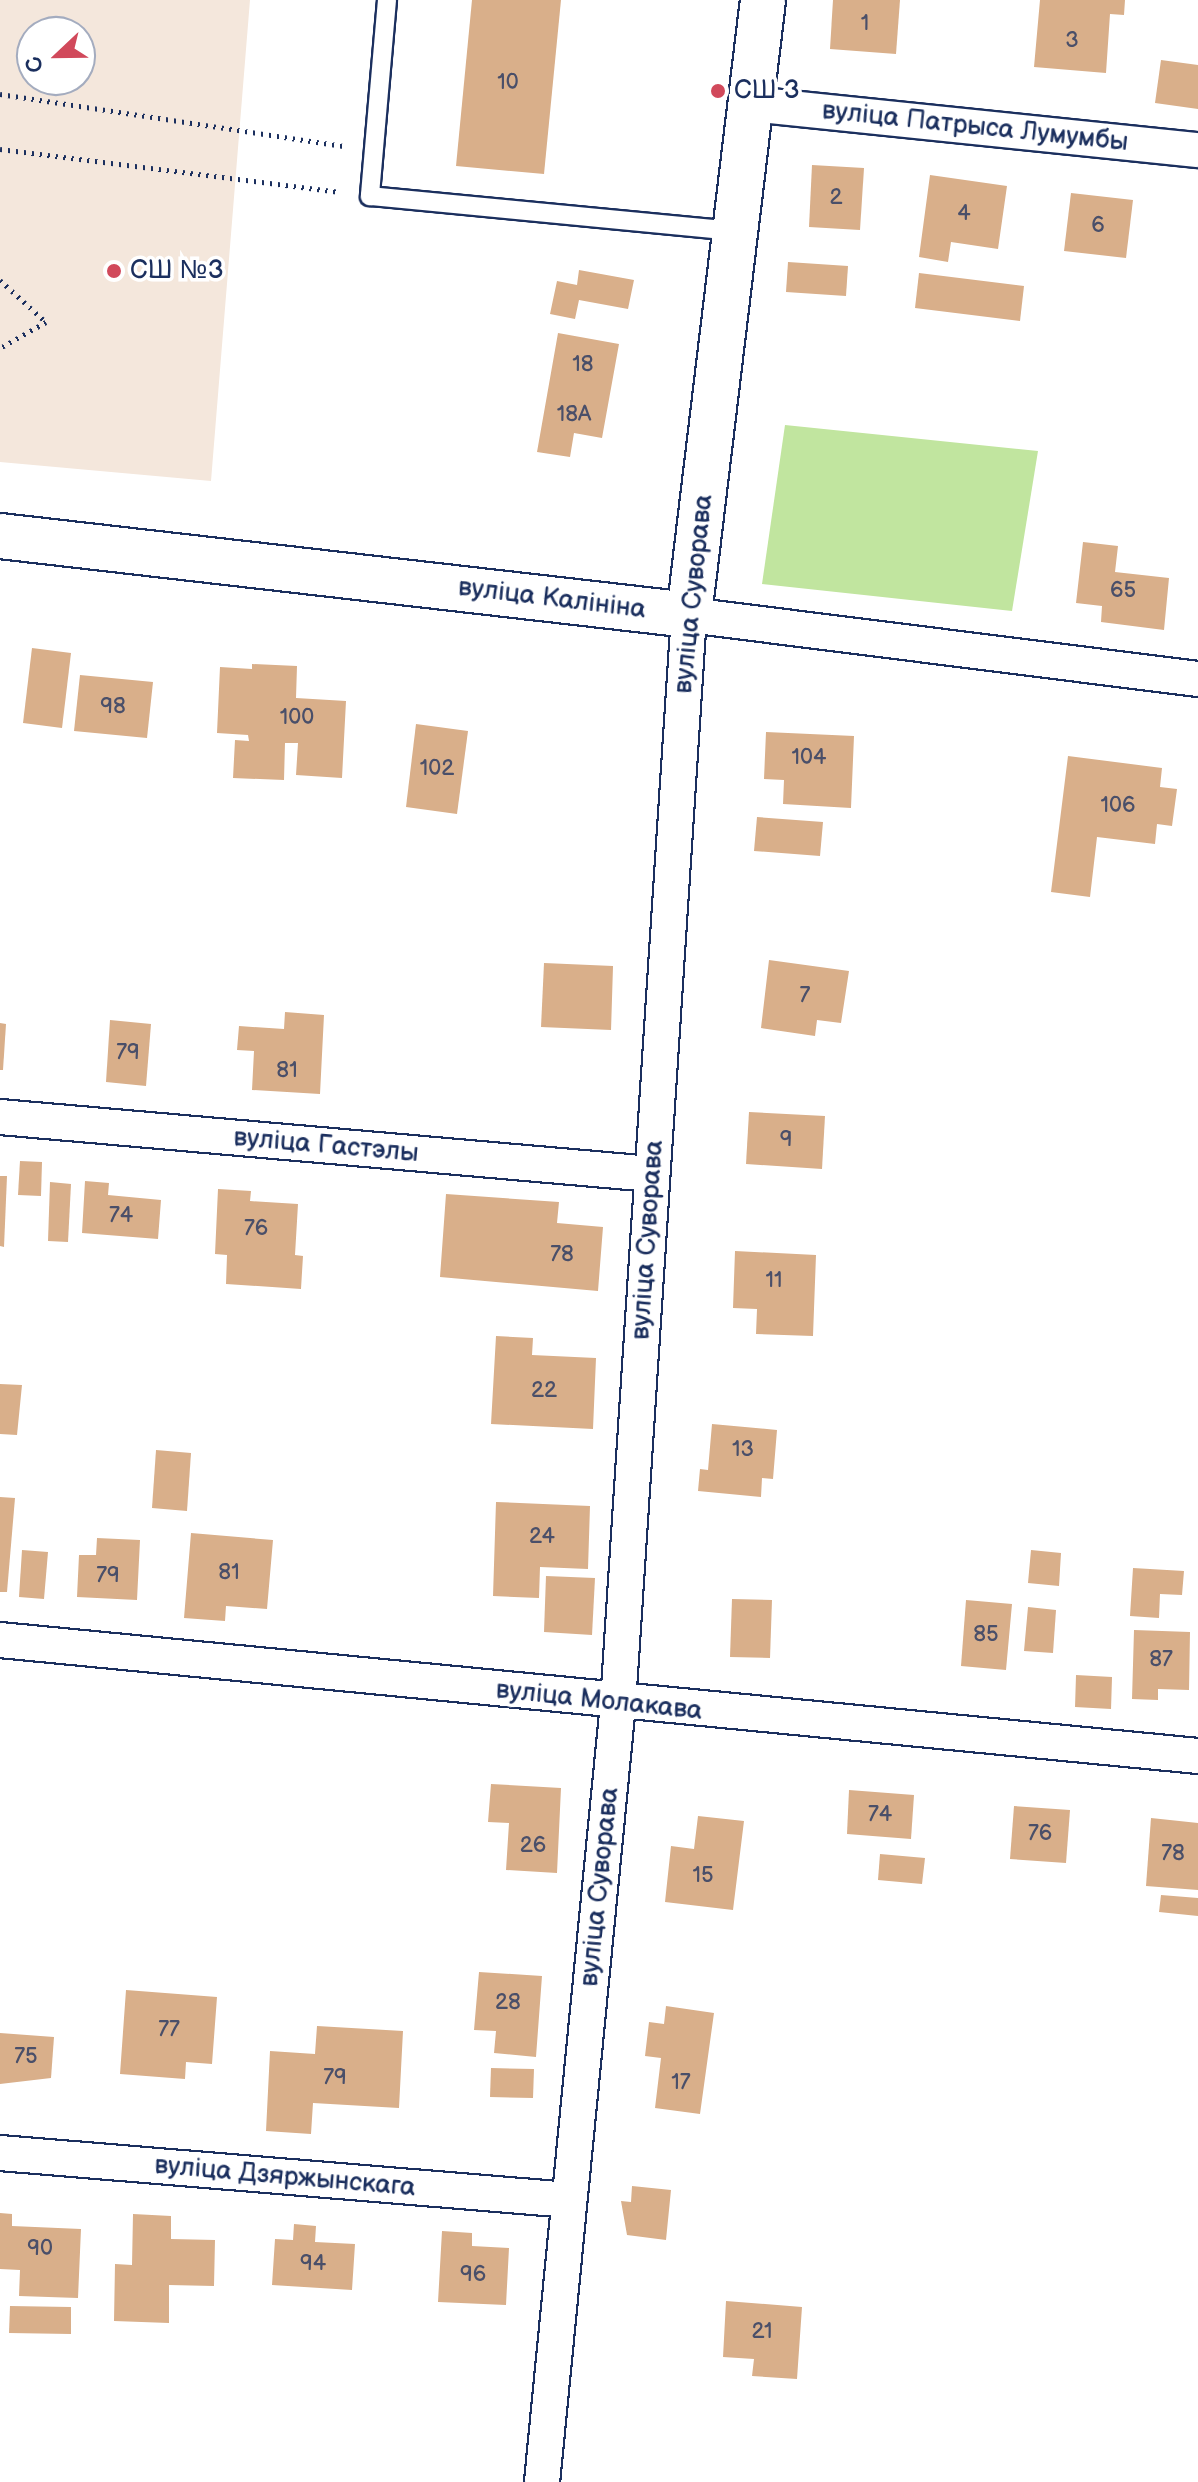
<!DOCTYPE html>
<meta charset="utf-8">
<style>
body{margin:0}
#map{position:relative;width:1198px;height:2482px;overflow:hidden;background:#fff;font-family:"Balsamiq Sans",sans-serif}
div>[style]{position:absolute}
.built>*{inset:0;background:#f4e7dc}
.green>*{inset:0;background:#c1e59f}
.building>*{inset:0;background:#d9af8a}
.path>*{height:5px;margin-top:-2.5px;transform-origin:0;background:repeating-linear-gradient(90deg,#1b2f5e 0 2px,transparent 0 8px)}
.roads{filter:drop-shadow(2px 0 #1b2f5e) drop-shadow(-2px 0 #1b2f5e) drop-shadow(0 2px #1b2f5e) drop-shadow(0 -2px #1b2f5e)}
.service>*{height:18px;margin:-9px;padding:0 9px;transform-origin:9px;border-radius:9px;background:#fff}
.minor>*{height:34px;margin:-17px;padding:0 17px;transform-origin:17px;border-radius:17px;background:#fff}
.secondary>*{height:44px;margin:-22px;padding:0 22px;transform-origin:22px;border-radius:22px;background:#fff}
.dots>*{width:22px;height:22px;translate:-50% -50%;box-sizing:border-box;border:4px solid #fff;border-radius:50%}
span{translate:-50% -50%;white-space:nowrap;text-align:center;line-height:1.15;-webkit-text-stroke:7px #fff;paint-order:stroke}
.number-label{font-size:22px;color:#4a4f69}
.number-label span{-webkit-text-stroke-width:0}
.poi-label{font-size:26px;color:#1b2f5e}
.left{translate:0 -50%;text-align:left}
.street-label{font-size:26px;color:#1b2f5e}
.north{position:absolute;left:16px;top:16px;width:80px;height:80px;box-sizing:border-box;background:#fff;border:2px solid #a4acbf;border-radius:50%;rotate:248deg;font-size:22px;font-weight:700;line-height:32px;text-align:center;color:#1b2f5e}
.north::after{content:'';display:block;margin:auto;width:28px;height:36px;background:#d1495b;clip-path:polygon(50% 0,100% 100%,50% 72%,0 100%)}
</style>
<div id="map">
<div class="built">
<i style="clip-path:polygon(evenodd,0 0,250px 0,211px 481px,0 462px,0 0,32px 32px,80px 32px,80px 80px,32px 80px,32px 32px)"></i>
</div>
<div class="green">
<i style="clip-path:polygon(785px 425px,1038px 451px,1012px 611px,762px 584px)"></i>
</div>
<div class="building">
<i style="clip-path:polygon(472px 0,561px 0,544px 174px,456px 166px)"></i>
<i style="clip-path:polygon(833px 0,900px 0,896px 54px,830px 49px)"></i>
<i style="clip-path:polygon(1040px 0,1125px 0,1124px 15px,1110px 14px,1106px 73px,1034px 67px)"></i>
<i style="clip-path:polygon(1161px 60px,1198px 65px,1198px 109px,1155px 103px)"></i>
<i style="clip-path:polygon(812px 165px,864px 168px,860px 230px,809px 227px)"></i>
<i style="clip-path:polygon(930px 175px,1007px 186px,998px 249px,951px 242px,948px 262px,919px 257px)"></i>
<i style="clip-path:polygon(1071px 193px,1133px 200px,1126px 258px,1064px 251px)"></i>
<i style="clip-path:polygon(788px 262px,848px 266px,846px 296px,786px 292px)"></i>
<i style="clip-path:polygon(579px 270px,634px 280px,628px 309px,579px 300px,575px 319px,550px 314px,557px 281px,577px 285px)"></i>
<i style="clip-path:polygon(919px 273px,1024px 286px,1020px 321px,915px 308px)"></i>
<i style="clip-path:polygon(558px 333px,619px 344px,602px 438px,574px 433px,570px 457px,537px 452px)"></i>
<i style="clip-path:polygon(1083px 542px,1118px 546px,1115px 572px,1169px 578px,1164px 630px,1101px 622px,1102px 606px,1076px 603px)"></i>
<i style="clip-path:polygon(32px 648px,71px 653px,62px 728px,23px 723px)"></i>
<i style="clip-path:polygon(252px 664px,297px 666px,296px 698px,346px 701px,342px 778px,296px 775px,298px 743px,285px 743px,284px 780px,233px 778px,235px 740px,249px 741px,248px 735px,217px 733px,220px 667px,252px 669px)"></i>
<i style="clip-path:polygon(80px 675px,153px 682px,147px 738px,74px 731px)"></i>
<i style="clip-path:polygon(416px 724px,468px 731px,457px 814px,406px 807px)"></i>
<i style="clip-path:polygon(766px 732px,854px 736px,851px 808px,783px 804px,784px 780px,764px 779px)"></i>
<i style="clip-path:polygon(1068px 756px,1162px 768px,1160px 787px,1177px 789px,1172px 826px,1157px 824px,1155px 844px,1097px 837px,1090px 897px,1051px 892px)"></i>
<i style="clip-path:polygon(757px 817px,823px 822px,820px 856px,754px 851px)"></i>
<i style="clip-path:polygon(769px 960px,849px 971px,841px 1023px,817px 1020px,815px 1036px,761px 1028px)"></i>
<i style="clip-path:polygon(544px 963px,613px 966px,611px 1030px,541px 1027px)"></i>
<i style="clip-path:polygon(285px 1012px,324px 1015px,320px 1094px,252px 1090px,254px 1051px,237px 1050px,239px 1026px,284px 1029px)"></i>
<i style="clip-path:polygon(110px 1020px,151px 1024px,146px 1086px,106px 1082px)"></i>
<i style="clip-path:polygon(0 1023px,6px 1024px,3px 1070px,0 1070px)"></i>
<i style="clip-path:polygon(749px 1112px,825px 1116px,822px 1169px,746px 1164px)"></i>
<i style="clip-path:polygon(20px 1161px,42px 1162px,41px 1196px,18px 1195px)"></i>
<i style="clip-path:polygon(0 1176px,7px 1176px,4px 1247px,0 1246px)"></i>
<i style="clip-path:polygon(85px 1181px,109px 1183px,108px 1195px,161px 1200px,158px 1239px,82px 1233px)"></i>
<i style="clip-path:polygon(50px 1182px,71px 1184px,68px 1242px,48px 1241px)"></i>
<i style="clip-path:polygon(218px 1189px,251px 1191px,250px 1201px,298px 1204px,295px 1255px,303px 1256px,301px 1289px,226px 1284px,227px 1255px,215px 1254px)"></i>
<i style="clip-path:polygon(446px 1194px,559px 1202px,557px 1223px,603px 1227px,598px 1291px,440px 1277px)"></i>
<i style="clip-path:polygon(735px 1251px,816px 1255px,813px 1336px,756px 1334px,757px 1309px,733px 1308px)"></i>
<i style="clip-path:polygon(496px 1336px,533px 1338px,532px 1355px,596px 1358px,593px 1429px,491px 1424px)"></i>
<i style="clip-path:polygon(0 1384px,22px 1385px,17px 1435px,0 1434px)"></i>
<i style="clip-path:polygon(712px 1424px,777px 1430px,773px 1479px,762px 1478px,761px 1497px,698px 1491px,700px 1469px,708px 1470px)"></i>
<i style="clip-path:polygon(156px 1450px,191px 1453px,187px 1511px,152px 1508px)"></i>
<i style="clip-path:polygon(0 1497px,15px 1498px,7px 1592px,0 1592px)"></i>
<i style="clip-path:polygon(496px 1502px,590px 1506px,588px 1569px,540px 1567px,539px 1598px,493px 1596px)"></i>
<i style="clip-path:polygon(191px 1533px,273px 1540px,267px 1609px,226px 1606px,225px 1621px,184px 1618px)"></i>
<i style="clip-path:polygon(97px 1538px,140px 1540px,137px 1600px,77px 1597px,79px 1555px,96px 1555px)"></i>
<i style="clip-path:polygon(22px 1550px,48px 1552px,44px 1599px,19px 1597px)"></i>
<i style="clip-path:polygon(1031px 1550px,1061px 1553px,1059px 1586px,1028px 1583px)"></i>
<i style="clip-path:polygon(1133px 1568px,1184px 1571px,1182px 1595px,1160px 1594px,1159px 1618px,1130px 1616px)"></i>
<i style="clip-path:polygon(546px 1576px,595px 1578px,592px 1635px,544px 1632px)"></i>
<i style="clip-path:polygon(732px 1599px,772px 1600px,770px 1658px,730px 1657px)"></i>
<i style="clip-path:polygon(966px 1600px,1012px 1604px,1006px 1670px,961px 1666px)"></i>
<i style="clip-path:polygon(1028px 1607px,1056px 1610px,1053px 1653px,1024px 1651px)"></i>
<i style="clip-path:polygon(1134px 1630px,1190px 1632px,1189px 1690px,1158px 1689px,1158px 1700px,1132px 1699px)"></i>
<i style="clip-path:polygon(1076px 1675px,1112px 1677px,1111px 1709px,1075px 1707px)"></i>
<i style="clip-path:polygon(491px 1784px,561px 1788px,557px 1873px,506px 1870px,509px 1823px,488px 1822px)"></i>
<i style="clip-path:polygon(849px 1790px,914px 1795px,911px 1839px,847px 1834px)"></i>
<i style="clip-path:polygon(1014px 1806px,1070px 1810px,1066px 1863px,1010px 1859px)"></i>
<i style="clip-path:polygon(698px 1816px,744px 1821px,733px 1910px,665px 1902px,671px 1846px,694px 1849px)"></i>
<i style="clip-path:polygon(1151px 1818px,1198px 1823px,1198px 1890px,1146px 1886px)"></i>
<i style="clip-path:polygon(880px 1854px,925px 1858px,922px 1884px,878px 1880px)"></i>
<i style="clip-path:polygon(1161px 1895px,1198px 1898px,1198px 1916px,1159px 1912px)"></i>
<i style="clip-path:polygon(479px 1972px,542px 1976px,536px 2057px,494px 2053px,496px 2031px,474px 2030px)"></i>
<i style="clip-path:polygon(126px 1990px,217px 1997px,212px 2064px,186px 2062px,185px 2079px,120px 2074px)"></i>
<i style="clip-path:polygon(666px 2006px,714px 2013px,700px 2114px,655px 2108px,661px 2058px,645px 2056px,649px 2022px,664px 2024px)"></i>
<i style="clip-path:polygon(317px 2026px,403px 2031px,399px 2108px,313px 2103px,311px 2134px,266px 2131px,270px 2051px,315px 2054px)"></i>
<i style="clip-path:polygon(0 2033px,54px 2037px,51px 2078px,0 2084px)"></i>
<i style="clip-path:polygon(491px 2068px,534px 2069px,533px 2098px,490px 2097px)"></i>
<i style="clip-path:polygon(632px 2186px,671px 2190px,666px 2240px,627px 2235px,621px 2201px,631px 2202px)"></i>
<i style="clip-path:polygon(0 2213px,12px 2214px,12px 2226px,81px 2229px,78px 2298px,19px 2296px,20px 2270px,0 2269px)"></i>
<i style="clip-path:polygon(133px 2214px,171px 2216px,171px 2239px,215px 2240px,214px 2286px,169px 2285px,169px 2323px,114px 2321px,115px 2264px,132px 2265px)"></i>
<i style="clip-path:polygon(294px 2224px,316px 2226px,315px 2242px,355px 2244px,352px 2290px,272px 2285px,275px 2239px,293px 2240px)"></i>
<i style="clip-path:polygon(442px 2231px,472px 2233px,472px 2246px,509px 2248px,506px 2305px,438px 2302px)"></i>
<i style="clip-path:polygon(726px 2301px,802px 2307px,797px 2379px,752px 2376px,754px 2359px,723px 2357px)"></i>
<i style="clip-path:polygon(10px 2306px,71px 2307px,71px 2334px,9px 2333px)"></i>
</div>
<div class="path">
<i style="left:0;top:94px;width:349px;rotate:8.6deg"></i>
<i style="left:0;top:149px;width:343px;rotate:7.2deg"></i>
<i style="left:0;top:280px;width:62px;rotate:42.4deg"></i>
<i style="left:46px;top:322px;width:53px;rotate:150.5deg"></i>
</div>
<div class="roads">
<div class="service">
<i style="left:387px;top:0;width:197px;rotate:95deg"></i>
<i style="left:370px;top:196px;width:367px;rotate:5.5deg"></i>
</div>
<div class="minor">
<i style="left:751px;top:104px;width:449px;rotate:5.9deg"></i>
<i style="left:0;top:1117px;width:654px;rotate:5deg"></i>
<i style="left:0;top:1640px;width:1204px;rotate:5.53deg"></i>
<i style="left:0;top:2153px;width:571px;rotate:4.72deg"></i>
<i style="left:542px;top:2482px;width:782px;rotate:-84.42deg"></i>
<i style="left:618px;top:1704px;width:1091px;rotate:-86.27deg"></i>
<i style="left:689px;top:615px;width:513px;rotate:7.17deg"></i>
</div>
<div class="secondary">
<i style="left:0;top:536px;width:694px;rotate:6.54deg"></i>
<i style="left:689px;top:615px;width:619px;rotate:-83.14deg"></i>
</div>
</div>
<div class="dots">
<i style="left:718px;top:91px;background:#d1495b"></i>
<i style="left:114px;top:271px;background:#d1495b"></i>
</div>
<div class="number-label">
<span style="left:865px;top:24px">1</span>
<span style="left:1072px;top:41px">3</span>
<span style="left:508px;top:83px">10</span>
<span style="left:836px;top:198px">2</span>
<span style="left:964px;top:214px">4</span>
<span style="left:1098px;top:226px">6</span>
<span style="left:583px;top:365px">18</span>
<span style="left:574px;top:415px">18А</span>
<span style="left:1123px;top:591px">65</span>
<span style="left:113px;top:707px">98</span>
<span style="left:297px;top:718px">100</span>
<span style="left:809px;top:758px">104</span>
<span style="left:437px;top:769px">102</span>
<span style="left:1118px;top:806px">106</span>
<span style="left:805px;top:996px">7</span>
<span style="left:128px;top:1053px">79</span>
<span style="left:287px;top:1071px">81</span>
<span style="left:786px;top:1140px">9</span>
<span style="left:121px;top:1216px">74</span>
<span style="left:256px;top:1229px">76</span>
<span style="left:562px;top:1255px">78</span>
<span style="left:774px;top:1281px">11</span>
<span style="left:544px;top:1391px">22</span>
<span style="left:743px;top:1450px">13</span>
<span style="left:542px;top:1537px">24</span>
<span style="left:229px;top:1573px">81</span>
<span style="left:108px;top:1576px">79</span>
<span style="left:986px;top:1635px">85</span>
<span style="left:1161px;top:1660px">87</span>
<span style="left:880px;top:1815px">74</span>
<span style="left:1040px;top:1834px">76</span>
<span style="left:533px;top:1846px">26</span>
<span style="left:1173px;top:1854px">78</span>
<span style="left:703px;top:1876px">15</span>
<span style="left:508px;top:2003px">28</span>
<span style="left:169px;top:2030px">77</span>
<span style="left:26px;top:2057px">75</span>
<span style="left:335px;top:2078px">79</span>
<span style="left:681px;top:2083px">17</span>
<span style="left:40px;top:2249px">90</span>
<span style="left:313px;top:2264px">94</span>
<span style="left:473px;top:2275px">96</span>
<span style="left:762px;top:2332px">21</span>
</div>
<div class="poi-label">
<span class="left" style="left:734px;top:91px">СШ 3</span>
<span class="left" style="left:130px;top:271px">СШ №3</span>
</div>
<div class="street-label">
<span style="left:975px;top:127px;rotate:6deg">вуліца Патрыса Лумумбы</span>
<span style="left:694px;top:594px;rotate:-84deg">вуліца Суворава</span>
<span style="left:552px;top:599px;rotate:7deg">вуліца Калініна</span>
<span style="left:326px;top:1146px;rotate:5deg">вуліца Гастэлы</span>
<span style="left:648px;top:1240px;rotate:-86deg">вуліца Суворава</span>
<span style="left:599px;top:1701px;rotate:6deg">вуліца Молакава</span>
<span style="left:600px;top:1887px;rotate:-84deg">вуліца Суворава</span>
<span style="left:285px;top:2177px;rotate:5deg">вуліца Дзяржынскага</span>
</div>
<div class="north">С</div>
</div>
